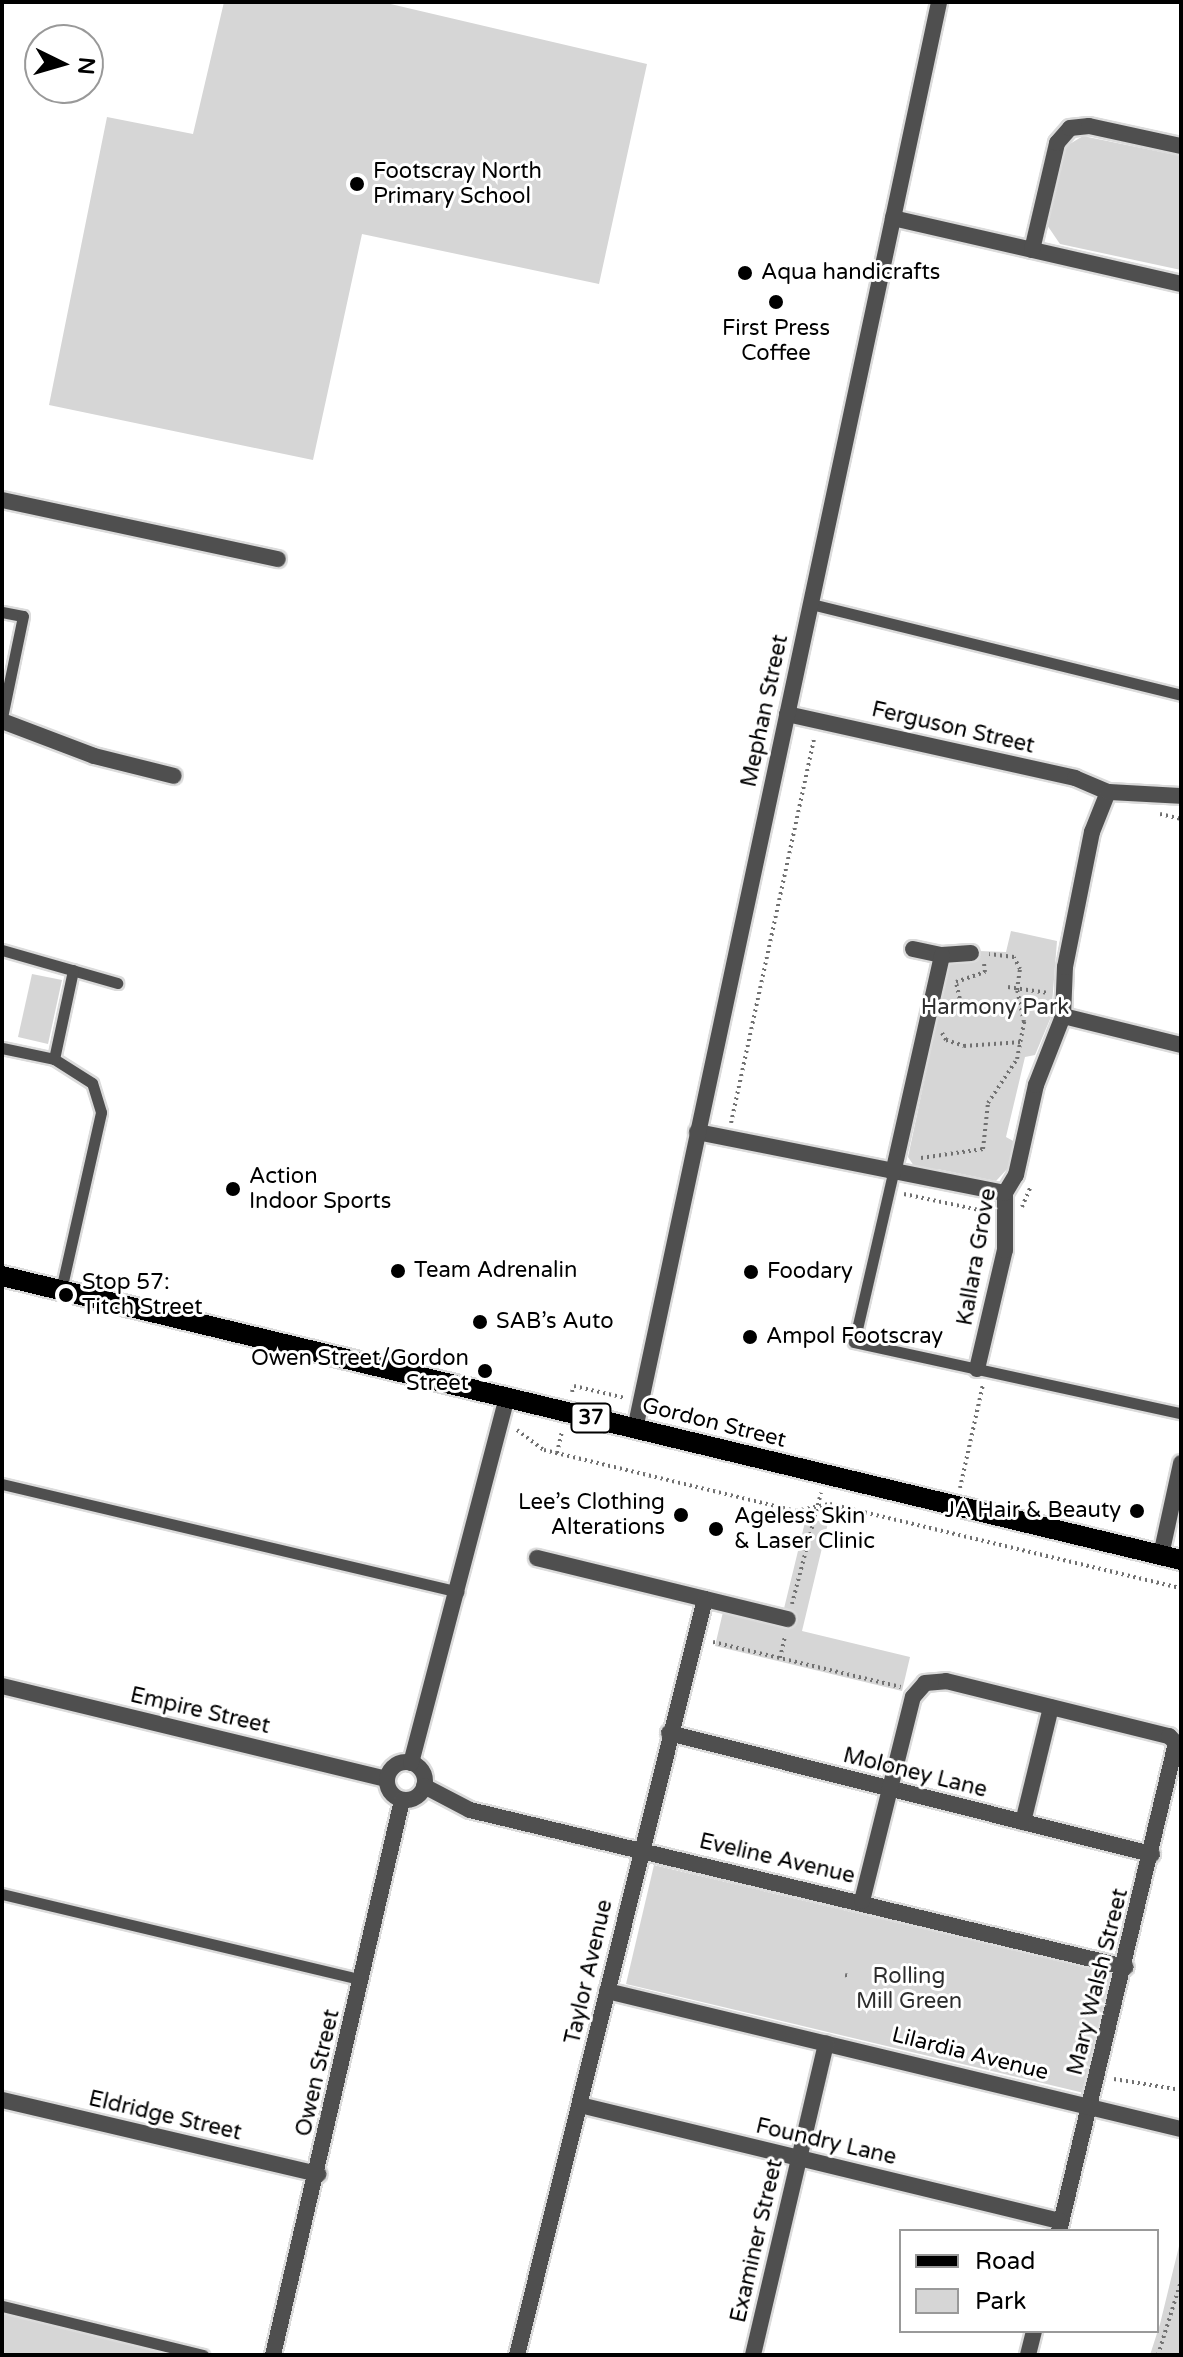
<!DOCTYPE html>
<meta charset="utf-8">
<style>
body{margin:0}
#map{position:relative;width:1183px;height:2357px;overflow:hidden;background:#fff;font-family:"Varela Round",sans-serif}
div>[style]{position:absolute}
.green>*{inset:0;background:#d6d6d6}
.path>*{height:4px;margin-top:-2px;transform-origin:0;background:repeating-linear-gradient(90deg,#717171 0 2px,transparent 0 6px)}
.roads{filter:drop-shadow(2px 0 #dbdbdb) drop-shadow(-2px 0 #dbdbdb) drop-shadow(0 2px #dbdbdb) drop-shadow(0 -2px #dbdbdb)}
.service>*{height:11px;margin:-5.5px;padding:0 5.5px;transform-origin:5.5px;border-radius:5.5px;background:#4f4f4f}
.minor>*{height:16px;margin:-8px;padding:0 8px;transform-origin:8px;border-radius:8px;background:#4f4f4f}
.minor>.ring{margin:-8px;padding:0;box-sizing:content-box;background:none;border:16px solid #4f4f4f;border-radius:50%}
.primary>*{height:20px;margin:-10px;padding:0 10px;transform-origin:10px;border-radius:10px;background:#000}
.tram>*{height:2px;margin:-1px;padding:0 1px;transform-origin:1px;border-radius:1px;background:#000}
.dots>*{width:22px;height:22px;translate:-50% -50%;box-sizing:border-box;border:4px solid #fff;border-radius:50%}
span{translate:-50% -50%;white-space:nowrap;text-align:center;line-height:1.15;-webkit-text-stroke:6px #fff;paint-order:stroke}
.shield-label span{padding:2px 6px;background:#fff;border:2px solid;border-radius:6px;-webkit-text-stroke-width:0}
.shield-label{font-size:20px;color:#000;font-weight:700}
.poi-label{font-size:22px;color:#000}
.left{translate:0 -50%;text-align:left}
.right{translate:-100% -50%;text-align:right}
.street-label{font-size:22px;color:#000}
.park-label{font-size:22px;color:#2d2d2d}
.frame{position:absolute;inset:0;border:4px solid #000;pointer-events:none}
.legend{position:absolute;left:899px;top:2229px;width:260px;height:104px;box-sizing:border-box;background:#fff;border:2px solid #999;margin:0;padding:10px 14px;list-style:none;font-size:24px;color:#000}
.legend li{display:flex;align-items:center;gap:16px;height:40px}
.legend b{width:40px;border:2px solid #999}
.north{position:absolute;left:24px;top:24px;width:80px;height:80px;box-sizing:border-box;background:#fff;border:2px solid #999;border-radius:50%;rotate:95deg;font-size:22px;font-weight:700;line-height:32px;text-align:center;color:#000}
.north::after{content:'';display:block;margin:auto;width:28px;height:36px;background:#000;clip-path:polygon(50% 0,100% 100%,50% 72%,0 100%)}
</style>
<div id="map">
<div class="green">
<i style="clip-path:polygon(224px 2px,382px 2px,647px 64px,599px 284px,362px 234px,313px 460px,49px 405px,107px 117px,193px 134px)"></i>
<i style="clip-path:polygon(1083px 136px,1181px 156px,1181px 270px,1060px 244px,1047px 225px,1063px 148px)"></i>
<i style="clip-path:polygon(1011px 931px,1057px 941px,1051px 1017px,1035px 1055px,1025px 1057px,1006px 1137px,1015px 1142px,1009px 1167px,996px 1181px,937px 1169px,934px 1176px,916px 1169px,908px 1157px,949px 963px,970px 961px,979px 951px,1006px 952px)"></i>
<i style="clip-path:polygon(32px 974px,62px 980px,48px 1044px,18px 1037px)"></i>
<i style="clip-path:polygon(806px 1518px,828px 1523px,802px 1631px,910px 1657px,902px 1691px,715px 1646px,723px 1612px,780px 1625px)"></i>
<i style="clip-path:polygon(654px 1865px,1113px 1974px,1084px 2093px,626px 1984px)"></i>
<i style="clip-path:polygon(1181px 2238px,1181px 2355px,1150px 2355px,1160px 2324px)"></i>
<i style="clip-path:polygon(2px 2312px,185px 2355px,2px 2355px)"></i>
</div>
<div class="path">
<i style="left:1160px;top:814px;width:22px;rotate:13deg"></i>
<i style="left:1008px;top:987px;width:41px;rotate:8.3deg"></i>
<i style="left:947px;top:1014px;width:17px;rotate:-36deg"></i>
<i style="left:961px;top:1004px;width:23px;rotate:-103deg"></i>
<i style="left:956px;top:982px;width:31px;rotate:-19deg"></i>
<i style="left:985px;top:972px;width:8px;rotate:-97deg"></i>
<i style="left:942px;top:1033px;width:8px;rotate:60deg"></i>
<i style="left:946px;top:1040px;width:19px;rotate:18deg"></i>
<i style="left:964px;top:1046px;width:58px;rotate:-3.9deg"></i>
<i style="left:731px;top:1123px;width:392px;rotate:-77.8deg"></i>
<i style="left:921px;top:1158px;width:63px;rotate:-8.3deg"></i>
<i style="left:983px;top:1149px;width:46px;rotate:-83.8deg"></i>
<i style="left:988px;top:1103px;width:53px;rotate:-56.6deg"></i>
<i style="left:1017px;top:1059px;width:38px;rotate:-79deg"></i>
<i style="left:1024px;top:1022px;width:33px;rotate:-102deg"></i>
<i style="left:1017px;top:990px;width:21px;rotate:-82deg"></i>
<i style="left:1020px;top:969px;width:13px;rotate:-117deg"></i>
<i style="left:1014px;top:957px;width:25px;rotate:-173deg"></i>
<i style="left:904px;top:1194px;width:87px;rotate:12deg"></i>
<i style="left:1022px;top:1207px;width:21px;rotate:-67deg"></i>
<i style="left:572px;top:1392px;width:6px;rotate:-72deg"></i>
<i style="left:574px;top:1386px;width:52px;rotate:13.2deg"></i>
<i style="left:517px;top:1430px;width:34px;rotate:37deg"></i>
<i style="left:544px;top:1450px;width:259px;rotate:13.6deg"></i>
<i style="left:796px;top:1511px;width:35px;rotate:-12deg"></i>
<i style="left:830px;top:1504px;width:361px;rotate:13.5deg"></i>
<i style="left:557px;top:1453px;width:22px;rotate:-77deg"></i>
<i style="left:960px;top:1488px;width:107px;rotate:-77.5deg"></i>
<i style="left:792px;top:1604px;width:115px;rotate:-75.4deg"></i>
<i style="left:713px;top:1642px;width:193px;rotate:13.5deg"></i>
<i style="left:780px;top:1658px;width:23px;rotate:-77deg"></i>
<i style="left:845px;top:1975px;width:3px;rotate:18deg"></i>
<i style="left:1114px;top:2079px;width:68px;rotate:9.3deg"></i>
<i style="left:1158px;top:2355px;width:77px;rotate:-72.7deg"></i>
</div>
<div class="roads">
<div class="service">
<i style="left:811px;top:604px;width:381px;rotate:13.8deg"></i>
<i style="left:2px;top:612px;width:21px;rotate:11deg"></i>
<i style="left:23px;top:616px;width:103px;rotate:101.7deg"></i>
<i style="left:2px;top:950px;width:120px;rotate:16deg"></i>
<i style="left:2px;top:1048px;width:53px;rotate:11.9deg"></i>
<i style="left:893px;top:1173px;width:173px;rotate:103deg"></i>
<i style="left:854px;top:1342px;width:335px;rotate:12.3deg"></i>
<i style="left:61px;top:1290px;width:182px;rotate:-77.3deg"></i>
<i style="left:101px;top:1112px;width:30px;rotate:-107deg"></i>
<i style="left:92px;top:1083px;width:45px;rotate:-147.7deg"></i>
<i style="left:54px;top:1059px;width:91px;rotate:-77.9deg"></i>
<i style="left:2px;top:1484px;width:469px;rotate:13.3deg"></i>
<i style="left:2px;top:1894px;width:370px;rotate:13.4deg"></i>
<i style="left:2px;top:2306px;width:207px;rotate:13.7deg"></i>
</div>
<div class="minor">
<i style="left:893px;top:218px;width:295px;rotate:12.9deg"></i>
<i style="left:1032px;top:250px;width:110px;rotate:-76.8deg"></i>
<i style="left:1057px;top:143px;width:20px;rotate:-49deg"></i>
<i style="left:1070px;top:128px;width:19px;rotate:-6deg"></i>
<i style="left:1089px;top:126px;width:94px;rotate:12.3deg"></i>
<i style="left:2px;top:500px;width:282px;rotate:12.1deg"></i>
<i style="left:787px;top:714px;width:295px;rotate:12.5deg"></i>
<i style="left:1075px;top:778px;width:36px;rotate:23deg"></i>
<i style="left:2px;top:721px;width:98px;rotate:20.8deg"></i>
<i style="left:94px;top:756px;width:82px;rotate:14deg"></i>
<i style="left:913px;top:949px;width:30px;rotate:12deg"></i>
<i style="left:942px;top:955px;width:29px;rotate:-4deg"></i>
<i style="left:1063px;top:1016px;width:122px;rotate:13.8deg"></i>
<i style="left:697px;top:1132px;width:314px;rotate:11.2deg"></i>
<i style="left:893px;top:1173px;width:223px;rotate:-77.3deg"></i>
<i style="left:977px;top:1369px;width:122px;rotate:-76.8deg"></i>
<i style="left:1005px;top:1250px;width:57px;rotate:-90deg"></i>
<i style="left:1005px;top:1193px;width:21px;rotate:-59deg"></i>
<i style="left:1016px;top:1175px;width:92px;rotate:-77.5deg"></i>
<i style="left:1036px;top:1085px;width:74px;rotate:-68.6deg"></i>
<i style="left:1063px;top:1016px;width:49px;rotate:-87.7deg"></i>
<i style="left:1065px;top:967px;width:138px;rotate:-78.7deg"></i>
<i style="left:1092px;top:832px;width:43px;rotate:-68.2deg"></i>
<i style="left:1108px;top:792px;width:73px;rotate:3.1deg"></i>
<i style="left:635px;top:1429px;width:1459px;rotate:-77.97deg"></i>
<i style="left:1161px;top:1555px;width:94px;rotate:-77.7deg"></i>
<i style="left:537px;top:1558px;width:258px;rotate:13.7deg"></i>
<i style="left:2px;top:1686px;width:396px;rotate:13.6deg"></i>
<i style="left:669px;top:1733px;width:498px;rotate:14.1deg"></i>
<i class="ring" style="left:387px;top:1762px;width:22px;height:22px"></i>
<i style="left:411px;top:1763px;width:377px;rotate:-75.3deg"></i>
<i style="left:424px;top:1786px;width:52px;rotate:27.6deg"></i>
<i style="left:470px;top:1810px;width:674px;rotate:13.48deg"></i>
<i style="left:1023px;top:1822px;width:118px;rotate:-76.3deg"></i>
<i style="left:862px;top:1901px;width:210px;rotate:-76deg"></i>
<i style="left:913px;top:1697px;width:18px;rotate:-49deg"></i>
<i style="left:925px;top:1683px;width:21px;rotate:-5deg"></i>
<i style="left:946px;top:1681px;width:230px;rotate:13.9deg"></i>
<i style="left:1169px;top:1736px;width:10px;rotate:45deg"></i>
<i style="left:1176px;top:1743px;width:502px;rotate:103.48deg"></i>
<i style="left:607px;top:1991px;width:590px;rotate:13.52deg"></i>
<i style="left:2px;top:2100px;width:325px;rotate:13.2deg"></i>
<i style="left:580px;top:2105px;width:495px;rotate:13.6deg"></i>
<i style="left:273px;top:2355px;width:570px;rotate:-76.91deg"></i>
<i style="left:517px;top:2355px;width:779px;rotate:-76.04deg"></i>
<i style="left:753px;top:2355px;width:320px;rotate:-76.8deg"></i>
<i style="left:1028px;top:2355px;width:25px;rotate:-76deg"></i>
</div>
<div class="primary">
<i style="left:2px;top:1276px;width:1213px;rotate:13.54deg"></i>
</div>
</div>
<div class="tram">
<i style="left:2px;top:1280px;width:1213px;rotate:13.64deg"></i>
</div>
<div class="dots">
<i style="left:357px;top:184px;background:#000"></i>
<i style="left:745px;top:273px;background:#000"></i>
<i style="left:776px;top:302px;background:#000"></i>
<i style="left:233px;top:1189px;background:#000"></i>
<i style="left:398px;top:1271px;background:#000"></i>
<i style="left:751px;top:1272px;background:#000"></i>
<i style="left:66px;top:1295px;background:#000"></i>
<i style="left:480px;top:1322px;background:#000"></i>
<i style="left:750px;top:1337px;background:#000"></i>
<i style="left:485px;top:1371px;background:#000"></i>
<i style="left:1137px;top:1511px;background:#000"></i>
<i style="left:681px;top:1515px;background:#000"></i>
<i style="left:716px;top:1529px;background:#000"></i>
</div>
<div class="shield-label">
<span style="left:591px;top:1418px">37</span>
</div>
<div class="poi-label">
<span class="left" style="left:373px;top:184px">Footscray North<br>Primary School</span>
<span class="left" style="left:761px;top:273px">Aqua handicrafts</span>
<span style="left:776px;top:341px">First Press<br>Coffee</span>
<span class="left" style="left:249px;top:1189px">Action<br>Indoor Sports</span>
<span class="left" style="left:414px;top:1271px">Team Adrenalin</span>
<span class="left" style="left:767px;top:1272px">Foodary</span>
<span class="left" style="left:82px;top:1295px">Stop 57:<br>Titch Street</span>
<span class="left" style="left:496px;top:1322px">SAB’s Auto</span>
<span class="left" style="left:766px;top:1337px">Ampol Footscray</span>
<span class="right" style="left:469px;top:1371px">Owen Street/Gordon<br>Street</span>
<span class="right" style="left:665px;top:1515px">Lee’s Clothing<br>Alterations</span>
<span class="right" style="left:1121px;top:1511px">JA Hair &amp; Beauty</span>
<span class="left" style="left:734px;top:1529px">Ageless Skin<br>&amp; Laser Clinic</span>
</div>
<div class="street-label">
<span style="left:765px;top:711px;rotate:-78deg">Mephan Street</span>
<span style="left:953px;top:728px;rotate:13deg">Ferguson Street</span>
<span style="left:977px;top:1257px;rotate:-80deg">Kallara Grove</span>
<span style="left:714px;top:1423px;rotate:14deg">Gordon Street</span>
<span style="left:200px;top:1711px;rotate:13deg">Empire Street</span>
<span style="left:915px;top:1773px;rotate:14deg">Moloney Lane</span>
<span style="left:777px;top:1859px;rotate:13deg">Eveline Avenue</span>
<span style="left:589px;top:1972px;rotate:-77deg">Taylor Avenue</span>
<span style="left:1098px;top:1982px;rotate:-76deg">Mary Walsh Street</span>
<span style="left:970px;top:2054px;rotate:14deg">Lilardia Avenue</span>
<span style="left:318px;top:2073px;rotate:-77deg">Owen Street</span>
<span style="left:165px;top:2116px;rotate:13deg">Eldridge Street</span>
<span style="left:826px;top:2142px;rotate:13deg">Foundry Lane</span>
<span style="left:757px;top:2241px;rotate:-77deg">Examiner Street</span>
</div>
<div class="park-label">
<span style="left:995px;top:1008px">Harmony Park</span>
<span style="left:909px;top:1989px">Rolling<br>Mill Green</span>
</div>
<div class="frame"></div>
<ul class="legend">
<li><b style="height:10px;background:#000"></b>Road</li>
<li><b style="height:22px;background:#d6d6d6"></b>Park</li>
</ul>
<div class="north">N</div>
</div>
